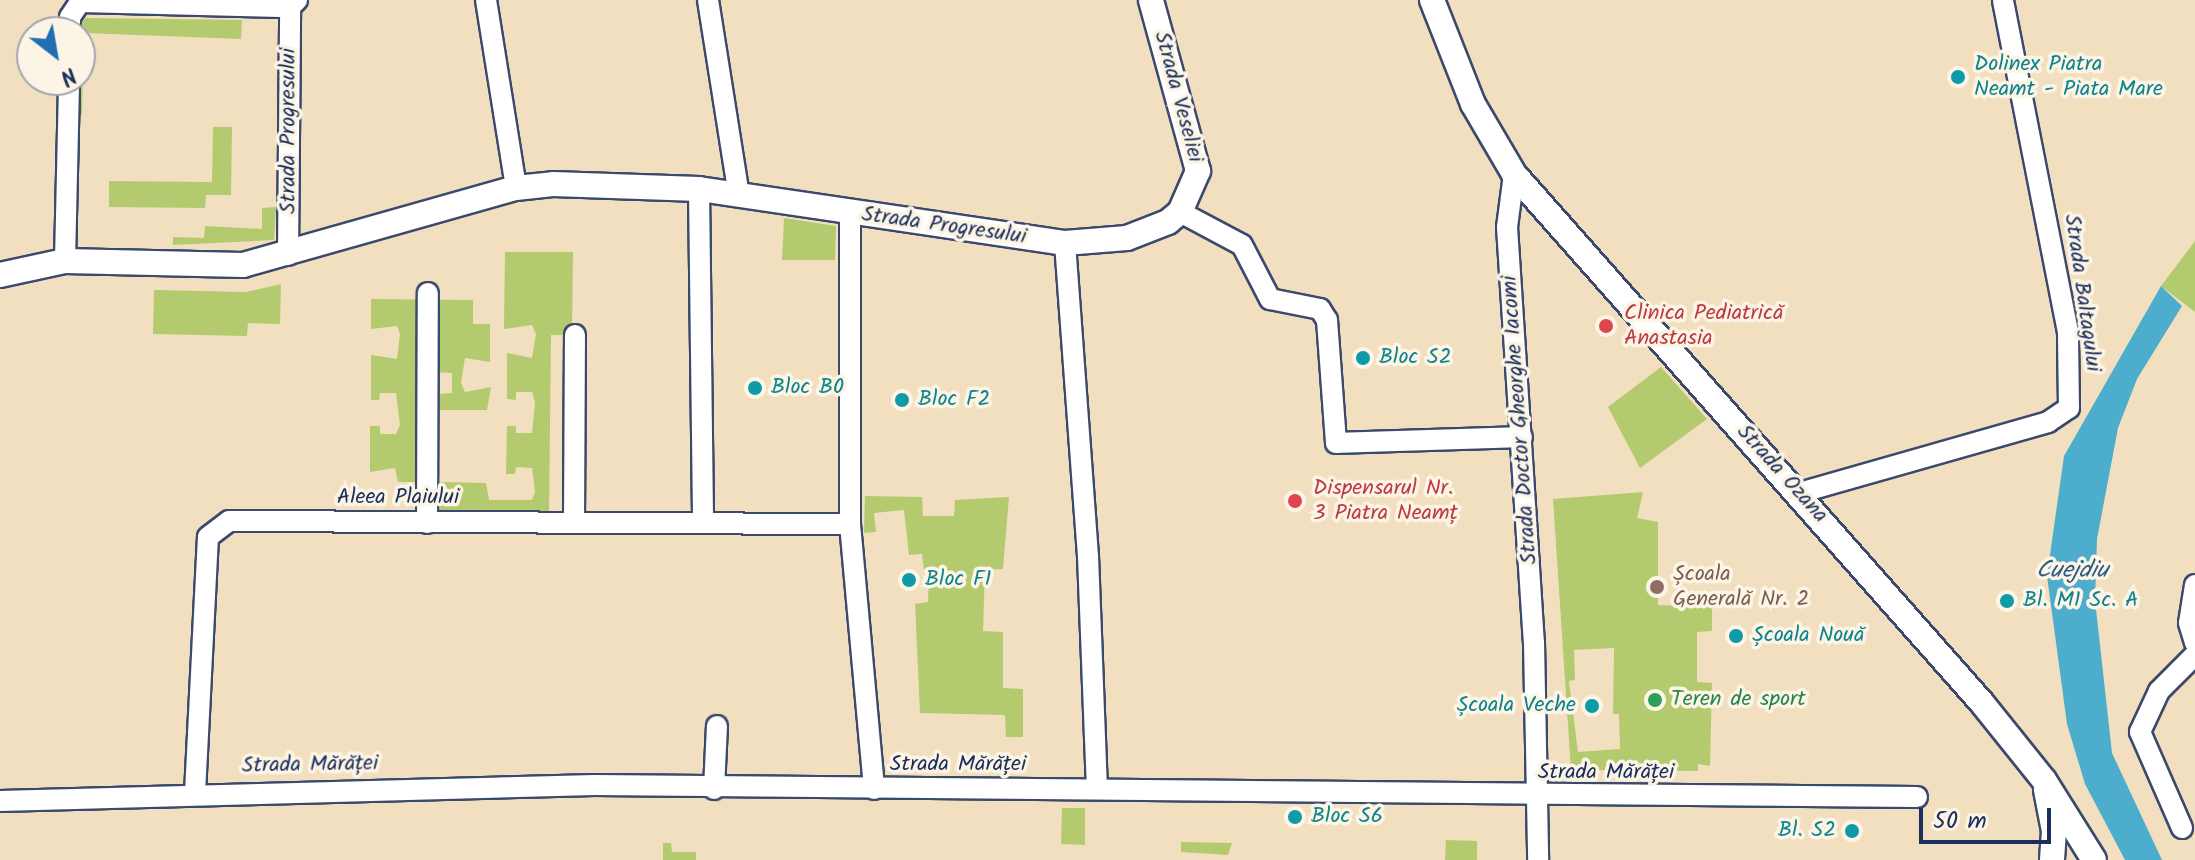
<!DOCTYPE html>
<meta charset="utf-8">
<style>
body{margin:0}
#map{position:relative;width:2195px;height:860px;overflow:hidden;background:#f2dfbf;font-family:Kalam,sans-serif}
div>[style]{position:absolute}
.green>*{inset:0;background:#b4ca6f}
.water>*{inset:0;background:#4dadcc}
.roads{filter:drop-shadow(2px 0 #3b496d) drop-shadow(-2px 0 #3b496d) drop-shadow(0 2px #3b496d) drop-shadow(0 -2px #3b496d)}
.minor>*{height:20px;margin:-10px;padding:0 10px;transform-origin:10px;border-radius:10px;background:#fff}
.tertiary>*{height:24px;margin:-12px;padding:0 12px;transform-origin:12px;border-radius:12px;background:#fff}
.dots>*{width:22px;height:22px;translate:-50% -50%;box-sizing:border-box;border:4px solid #fcf5e5;border-radius:50%}
span{translate:-50% -50%;white-space:nowrap;text-align:center;line-height:1.15;-webkit-text-stroke:7px #fcf5e5;paint-order:stroke}
.culture-label{font-size:22px;color:#0d838f}
.left{translate:0 -50%;text-align:left}
.right{translate:-100% -50%;text-align:right}
.street-label{font-size:22px;color:#1b2f5e}
.health-label{font-size:22px;color:#be3a42}
.education-label{font-size:22px;color:#785e54}
.leisure-label{font-size:22px;color:#27864d}
.water-label{font-size:24px;color:#2c5b84;font-style:italic}
.north{position:absolute;left:16px;top:16px;width:80px;height:80px;box-sizing:border-box;background:#fcf5e5;border:2px solid #a2a6af;border-radius:50%;rotate:149deg;font-size:22px;font-weight:700;line-height:32px;text-align:center;color:#1b2f5e}
.north::after{content:'';display:block;margin:auto;width:28px;height:36px;background:#1f6fb2;clip-path:polygon(50% 0,100% 100%,50% 72%,0 100%)}
.scale{position:absolute;left:1919px;top:808px;width:132px;height:36px;box-sizing:border-box;border:4px solid #1b2f5e;border-top:0;padding-left:10px;font-size:24px;line-height:28px;white-space:nowrap;color:#1b2f5e;-webkit-text-stroke:6px #fcf5e5;paint-order:stroke}
</style>
<div id="map">
<div class="green">
<i style="clip-path:polygon(86px 18px,242px 20px,241px 39px,84px 33px,82px 115px,75px 115px,75px 80px,80px 80px,77px 28px)"></i>
<i style="clip-path:polygon(213px 127px,232px 127px,231px 195px,206px 195px,205px 208px,109px 207px,109px 181px,212px 182px)"></i>
<i style="clip-path:polygon(276px 207px,274px 240px,173px 245px,173px 237px,204px 238px,205px 226px,262px 229px,262px 208px)"></i>
<i style="clip-path:polygon(784px 218px,836px 226px,835px 260px,782px 260px)"></i>
<i style="clip-path:polygon(2195px 241px,2195px 312px,2161px 286px)"></i>
<i style="clip-path:polygon(505px 252px,573px 252px,572px 335px,551px 335px,549px 514px,439px 514px,439px 482px,486px 483px,489px 500px,532px 500px,535px 492px,532px 468px,516px 467px,515px 474px,506px 474px,507px 426px,516px 426px,516px 433px,532px 433px,535px 402px,532px 392px,516px 392px,516px 400px,507px 399px,507px 353px,532px 358px,536px 334px,532px 325px,504px 329px)"></i>
<i style="clip-path:polygon(281px 284px,280px 324px,248px 323px,247px 336px,153px 334px,154px 290px,246px 292px)"></i>
<i style="clip-path:polygon(371px 299px,473px 300px,473px 324px,490px 324px,490px 362px,465px 358px,461px 383px,465px 392px,491px 387px,487px 410px,440px 410px,440px 394px,452px 393px,452px 373px,427px 372px,427px 482px,398px 482px,395px 468px,370px 472px,370px 426px,380px 426px,380px 434px,396px 434px,400px 425px,396px 393px,380px 393px,379px 400px,371px 400px,371px 355px,397px 359px,400px 334px,397px 326px,371px 329px)"></i>
<i style="clip-path:polygon(1661px 367px,1707px 419px,1640px 468px,1608px 407px)"></i>
<i style="clip-path:polygon(evenodd,1643px 492px,1637px 518px,1658px 522px,1658px 605px,1712px 607px,1712px 631px,1697px 632px,1697px 682px,1712px 683px,1710px 766px,1698px 764px,1698px 771px,1571px 770px,1553px 499px,1643px 492px,1614px 648px,1613px 714px,1619px 714px,1620px 749px,1578px 752px,1569px 681px,1575px 680px,1574px 650px,1614px 648px)"></i>
<i style="clip-path:polygon(865px 496px,922px 497px,923px 516px,954px 516px,955px 500px,1009px 497px,1003px 569px,985px 570px,983px 631px,1003px 632px,1003px 688px,1023px 689px,1023px 737px,1006px 737px,1005px 715px,920px 713px,915px 604px,928px 602px,929px 571px,924px 570px,922px 554px,909px 555px,904px 510px,874px 513px,876px 532px,864px 533px)"></i>
<i style="clip-path:polygon(1062px 808px,1085px 808px,1085px 845px,1061px 844px)"></i>
<i style="clip-path:polygon(1446px 840px,1477px 841px,1477px 860px,1445px 860px)"></i>
<i style="clip-path:polygon(1181px 842px,1232px 843px,1228px 855px,1181px 852px)"></i>
<i style="clip-path:polygon(663px 843px,671px 843px,672px 852px,696px 852px,696px 860px,663px 860px)"></i>
</div>
<div class="water">
<i style="clip-path:polygon(2161px 286px,2182px 306px,2137px 379px,2118px 428px,2097px 539px,2095px 600px,2112px 753px,2162px 860px,2125px 860px,2085px 784px,2067px 724px,2047px 576px,2064px 456px)"></i>
</div>
<div class="roads">
<div class="minor">
<i style="left:486px;top:0;width:190px;rotate:80.9deg"></i>
<i style="left:708px;top:0;width:197px;rotate:81deg"></i>
<i style="left:70px;top:32px;width:15px;rotate:-90deg"></i>
<i style="left:70px;top:17px;width:18px;rotate:-56deg"></i>
<i style="left:80px;top:2px;width:210px;rotate:1.4deg"></i>
<i style="left:1514px;top:174px;width:53px;rotate:97.5deg"></i>
<i style="left:1507px;top:227px;width:416px;rotate:86.3deg"></i>
<i style="left:1534px;top:642px;width:218px;rotate:88.9deg"></i>
<i style="left:699px;top:189px;width:334px;rotate:89.3deg"></i>
<i style="left:850px;top:212px;width:312px;rotate:90deg"></i>
<i style="left:1180px;top:212px;width:70px;rotate:28deg"></i>
<i style="left:1242px;top:245px;width:61px;rotate:62.6deg"></i>
<i style="left:1270px;top:299px;width:51px;rotate:11.3deg"></i>
<i style="left:1320px;top:309px;width:13px;rotate:58deg"></i>
<i style="left:1327px;top:320px;width:123px;rotate:85.8deg"></i>
<i style="left:1336px;top:443px;width:186px;rotate:-1.8deg"></i>
<i style="left:1065px;top:243px;width:314px;rotate:85.8deg"></i>
<i style="left:1088px;top:556px;width:233px;rotate:87.8deg"></i>
<i style="left:288px;top:255px;width:248px;rotate:-89.5deg"></i>
<i style="left:290px;top:7px;width:10px;rotate:-45deg"></i>
<i style="left:65px;top:261px;width:181px;rotate:-88.7deg"></i>
<i style="left:1799px;top:493px;width:259px;rotate:-15.9deg"></i>
<i style="left:2048px;top:422px;width:25px;rotate:-34deg"></i>
<i style="left:2069px;top:408px;width:76px;rotate:-90.8deg"></i>
<i style="left:2068px;top:332px;width:338px;rotate:-101.1deg"></i>
<i style="left:574px;top:522px;width:187px;rotate:-89.7deg"></i>
<i style="left:427px;top:523px;width:230px;rotate:-89.8deg"></i>
<i style="left:2195px;top:585px;width:38px;rotate:99deg"></i>
<i style="left:2189px;top:623px;width:21px;rotate:73deg"></i>
<i style="left:714px;top:789px;width:63px;rotate:-87.3deg"></i>
<i style="left:195px;top:793px;width:256px;rotate:-87.1deg"></i>
<i style="left:208px;top:537px;width:26px;rotate:-37deg"></i>
<i style="left:229px;top:521px;width:621px;rotate:0.28deg"></i>
<i style="left:850px;top:524px;width:266px;rotate:84.8deg"></i>
<i style="left:0;top:801px;width:595px;rotate:-1.54deg"></i>
<i style="left:595px;top:785px;width:1322px;rotate:0.52deg"></i>
<i style="left:2182px;top:828px;width:105px;rotate:-113.6deg"></i>
<i style="left:2140px;top:732px;width:45px;rotate:-65.1deg"></i>
<i style="left:2159px;top:691px;width:51px;rotate:-45deg"></i>
</div>
<div class="tertiary">
<i style="left:1432px;top:0;width:112px;rotate:68.5deg"></i>
<i style="left:1473px;top:104px;width:81px;rotate:59.6deg"></i>
<i style="left:1514px;top:174px;width:706px;rotate:48.5deg"></i>
<i style="left:1982px;top:703px;width:99px;rotate:51.2deg"></i>
<i style="left:2044px;top:780px;width:94px;rotate:58deg"></i>
<i style="left:0;top:275px;width:66px;rotate:-12.2deg"></i>
<i style="left:65px;top:261px;width:178px;rotate:1.3deg"></i>
<i style="left:243px;top:265px;width:284px;rotate:-15.8deg"></i>
<i style="left:516px;top:188px;width:37px;rotate:-6deg"></i>
<i style="left:553px;top:184px;width:146px;rotate:2deg"></i>
<i style="left:699px;top:189px;width:370px;rotate:8.4deg"></i>
<i style="left:1065px;top:243px;width:62px;rotate:-4.6deg"></i>
<i style="left:1127px;top:238px;width:44px;rotate:-21.3deg"></i>
<i style="left:1168px;top:222px;width:16px;rotate:-40deg"></i>
<i style="left:1180px;top:212px;width:45px;rotate:-66.3deg"></i>
<i style="left:1198px;top:171px;width:177px;rotate:-105.4deg"></i>
<i style="left:2046px;top:790px;width:42px;rotate:79deg"></i>
<i style="left:2054px;top:831px;width:29px;rotate:94deg"></i>
</div>
</div>
<div class="dots">
<i style="left:1958px;top:77px;background:#0f9aa8"></i>
<i style="left:1606px;top:326px;background:#e0444e"></i>
<i style="left:1363px;top:358px;background:#0f9aa8"></i>
<i style="left:755px;top:388px;background:#0f9aa8"></i>
<i style="left:902px;top:400px;background:#0f9aa8"></i>
<i style="left:1295px;top:501px;background:#e0444e"></i>
<i style="left:909px;top:580px;background:#0f9aa8"></i>
<i style="left:1657px;top:587px;background:#8d6e63"></i>
<i style="left:2007px;top:601px;background:#0f9aa8"></i>
<i style="left:1736px;top:636px;background:#0f9aa8"></i>
<i style="left:1655px;top:700px;background:#2e9e5b"></i>
<i style="left:1592px;top:706px;background:#0f9aa8"></i>
<i style="left:1295px;top:817px;background:#0f9aa8"></i>
<i style="left:1852px;top:831px;background:#0f9aa8"></i>
</div>
<div class="culture-label">
<span class="left" style="left:1974px;top:77px">Dolinex Piatra<br>Neamt - Piata Mare</span>
<span class="left" style="left:1379px;top:358px">Bloc S2</span>
<span class="left" style="left:771px;top:388px">Bloc B0</span>
<span class="left" style="left:918px;top:400px">Bloc F2</span>
<span class="left" style="left:925px;top:580px">Bloc F1</span>
<span class="left" style="left:2023px;top:601px">Bl. M1 Sc. A</span>
<span class="left" style="left:1752px;top:636px">Școala Nouă</span>
<span class="right" style="left:1576px;top:706px">Școala Veche</span>
<span class="left" style="left:1311px;top:817px">Bloc S6</span>
<span class="right" style="left:1836px;top:831px">Bl. S2</span>
</div>
<div class="street-label">
<span style="left:1178px;top:97px;rotate:75deg">Strada Veseliei</span>
<span style="left:289px;top:131px;rotate:-90deg">Strada Progresului</span>
<span style="left:944px;top:226px;rotate:8deg">Strada Progresului</span>
<span style="left:2082px;top:293px;rotate:82deg">Strada Baltagului</span>
<span style="left:1520px;top:420px;rotate:-94deg">Strada Doctor Gheorghe Iacomi</span>
<span style="left:1782px;top:474px;rotate:48deg">Strada Ozana</span>
<span style="left:398px;top:498px">Aleea Plaiului</span>
<span style="left:310px;top:765px;rotate:-1deg">Strada Mărăței</span>
<span style="left:958px;top:765px">Strada Mărăței</span>
<span style="left:1606px;top:773px">Strada Mărăței</span>
</div>
<div class="health-label">
<span class="left" style="left:1624px;top:326px">Clinica Pediatrică<br>Anastasia</span>
<span class="left" style="left:1313px;top:501px">Dispensarul Nr.<br>3 Piatra Neamț</span>
</div>
<div class="education-label">
<span class="left" style="left:1673px;top:587px">Școala<br>Generală Nr. 2</span>
</div>
<div class="leisure-label">
<span class="left" style="left:1671px;top:700px">Teren de sport</span>
</div>
<div class="water-label">
<span style="left:2072px;top:571px">Cuejdiu</span>
</div>
<div class="north">N</div>
<div class="scale">50 m</div>
</div>
